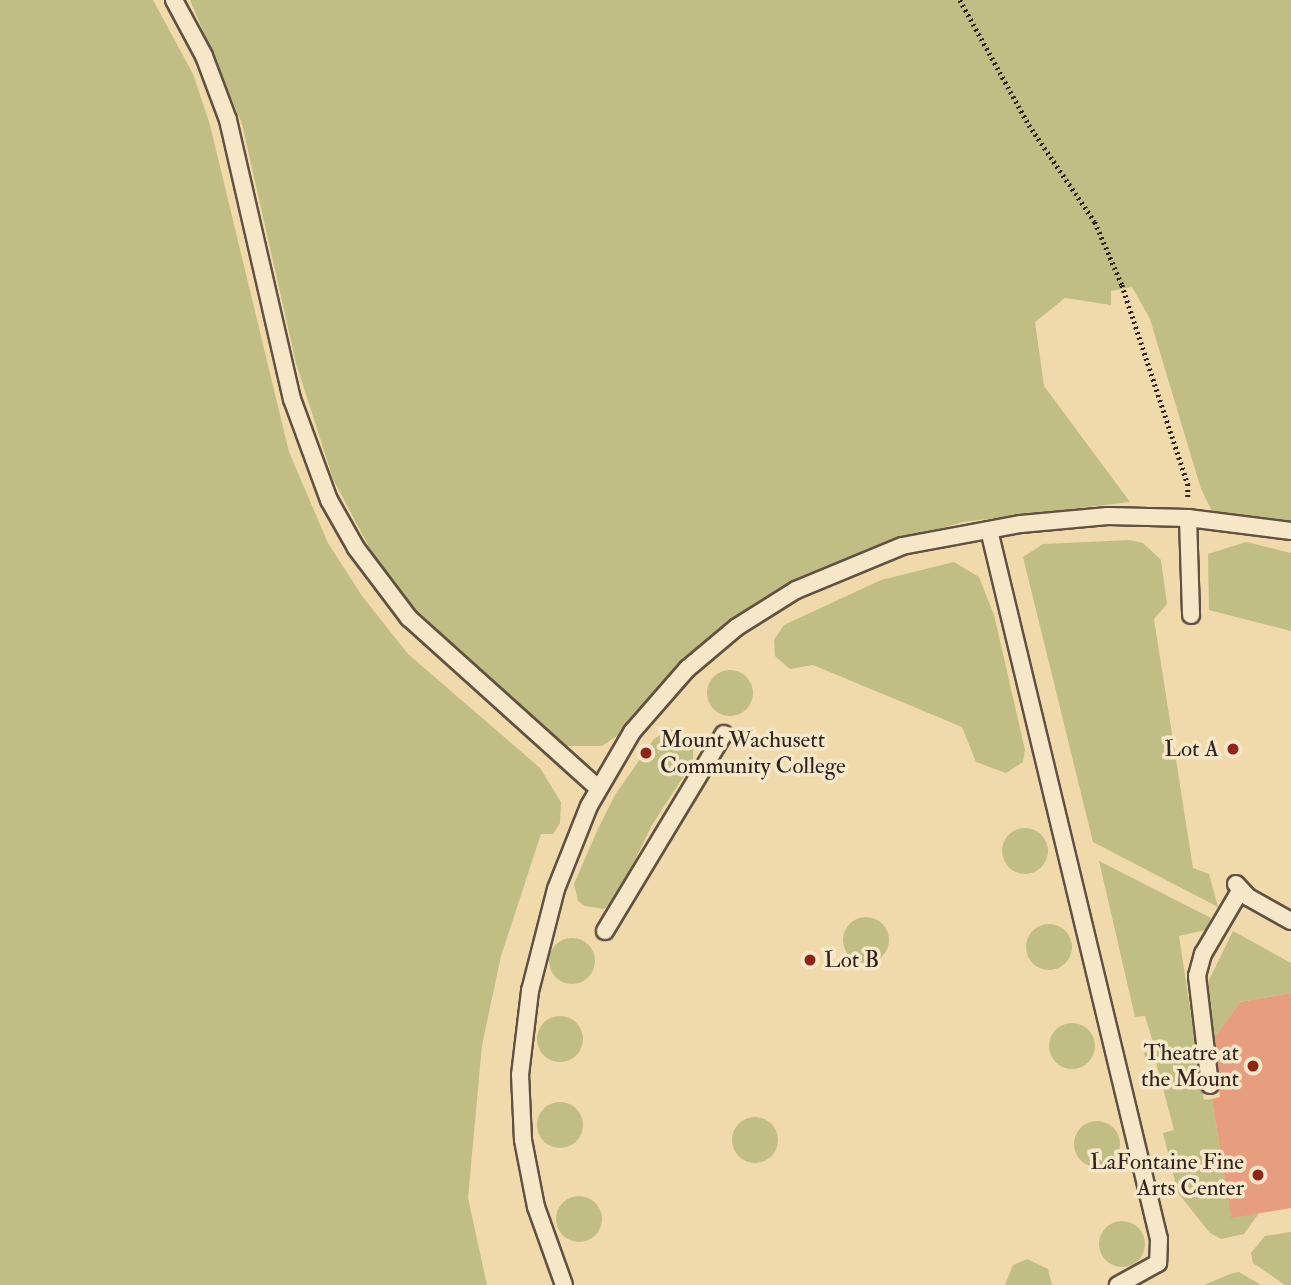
<!DOCTYPE html>
<style>
body{margin:0}
#map{position:relative;width:1291px;height:1285px;overflow:hidden;background:#f0daab;font-family:"IM FELL Double Pica",serif}
div>[style]{position:absolute}
.green>*{inset:0;background:#c0be84}
.round{border-radius:50%}
.building>*{inset:0;background:#e69e7e}
.path>*{height:4.5px;margin-top:-2.25px;transform-origin:0;background:repeating-linear-gradient(90deg,#31231e 0 2px,transparent 0 5.5px)}
.roads{filter:drop-shadow(2px 0 #615141) drop-shadow(-2px 0 #615141) drop-shadow(0 2px #615141) drop-shadow(0 -2px #615141)}
.lane>*{height:16px;margin:-8px;padding:0 8px;transform-origin:8px;border-radius:8px;background:#f5e7c8}
.dots>*{width:19px;height:19px;translate:-50% -50%;box-sizing:border-box;border:4px solid #f5e7c8;border-radius:50%}
span{translate:-50% -50%;white-space:nowrap;text-align:center;line-height:1.15;-webkit-text-stroke:7px #f5e7c8;paint-order:stroke}
.poi-label{font-size:23px;color:#31231e}
.left{translate:0 -50%;text-align:left}
.right{translate:-100% -50%;text-align:right}
</style>
<div id="map">
<div class="green">
<i style="clip-path:polygon(0 0,153px 0,193px 74px,210px 125px,289px 452px,328px 543px,362px 596px,408px 654px,540px 768px,561px 802px,560px 823px,553px 834px,541px 834px,501px 956px,482px 1045px,468px 1198px,487px 1285px,0 1285px)"></i>
<i style="clip-path:polygon(190px 0,1291px 0,1291px 521px,1212px 511px,1201px 489px,1150px 319px,1132px 287px,1111px 291px,1111px 305px,1065px 298px,1035px 322px,1044px 386px,1130px 502px,963px 522px,864px 551px,797px 583px,738px 619px,685px 660px,617px 736px,602px 746px,563px 746px,408px 602px,379px 566px,333px 479px,296px 363px,242px 124px)"></i>
<i style="clip-path:polygon(1130px 540px,1143px 543px,1161px 560px,1167px 604px,1154px 619px,1193px 868px,1209px 874px,1218px 907px,1093px 842px,1023px 557px,1043px 544px)"></i>
<i style="clip-path:polygon(1246px 542px,1291px 553px,1291px 631px,1209px 610px,1208px 554px)"></i>
<i style="clip-path:polygon(954px 562px,979px 577px,994px 615px,1025px 750px,1023px 762px,1006px 773px,976px 762px,962px 727px,813px 665px,790px 669px,775px 656px,774px 640px,784px 625px,881px 580px)"></i>
<i class="round" style="left:707px;top:670px;width:46px;height:46px"></i>
<i style="clip-path:polygon(670px 729px,693px 741px,693px 762px,652px 825px,614px 903px,603px 909px,585px 906px,578px 901px,574px 884px,597px 831px,615px 795px,654px 739px)"></i>
<i class="round" style="left:1002px;top:828px;width:46px;height:46px"></i>
<i style="clip-path:polygon(1099px 861px,1211px 918px,1205px 930px,1179px 936px,1204px 1100px,1212px 1099px,1231px 1217px,1259px 1213px,1244px 1234px,1221px 1239px,1210px 1233px,1178px 1193px,1163px 1133px,1174px 1130px,1156px 1062px,1146px 1063px,1144px 1053px,1155px 1049px,1145px 1016px,1135px 1017px)"></i>
<i class="round" style="left:843px;top:917px;width:46px;height:46px"></i>
<i class="round" style="left:1026px;top:924px;width:46px;height:46px"></i>
<i style="clip-path:polygon(1233px 931px,1291px 963px,1291px 993px,1240px 1002px,1212px 1041px,1208px 982px)"></i>
<i class="round" style="left:549px;top:938px;width:46px;height:46px"></i>
<i class="round" style="left:537px;top:1016px;width:46px;height:46px"></i>
<i class="round" style="left:1049px;top:1023px;width:46px;height:46px"></i>
<i class="round" style="left:537px;top:1102px;width:46px;height:46px"></i>
<i class="round" style="left:732px;top:1117px;width:46px;height:46px"></i>
<i class="round" style="left:1074px;top:1121px;width:46px;height:46px"></i>
<i class="round" style="left:556px;top:1196px;width:46px;height:46px"></i>
<i class="round" style="left:1099px;top:1221px;width:46px;height:46px"></i>
<i style="clip-path:polygon(1291px 1232px,1291px 1285px,1285px 1285px,1253px 1263px,1251px 1253px,1265px 1236px)"></i>
<i style="clip-path:polygon(1027px 1259px,1048px 1269px,1052px 1285px,1005px 1285px,1013px 1265px)"></i>
<i style="clip-path:polygon(1239px 1272px,1261px 1285px,1204px 1285px,1230px 1274px)"></i>
</div>
<div class="building">
<i style="clip-path:polygon(1291px 993px,1291px 1208px,1231px 1218px,1212px 1099px,1220px 1097px,1212px 1041px,1240px 1002px)"></i>
</div>
<div class="path">
<i style="left:960px;top:0;width:143px;rotate:61.1deg"></i>
<i style="left:1029px;top:125px;width:117px;rotate:55.8deg"></i>
<i style="left:1095px;top:222px;width:69px;rotate:66.8deg"></i>
<i style="left:1122px;top:285px;width:210px;rotate:71.7deg"></i>
<i style="left:1188px;top:484px;width:16px;rotate:90deg"></i>
</div>
<div class="roads">
<div class="lane">
<i style="left:174px;top:0;width:64px;rotate:61.8deg"></i>
<i style="left:204px;top:56px;width:68px;rotate:69.4deg"></i>
<i style="left:228px;top:120px;width:286px;rotate:77.1deg"></i>
<i style="left:292px;top:399px;width:108px;rotate:69.9deg"></i>
<i style="left:329px;top:500px;width:55px;rotate:60.6deg"></i>
<i style="left:356px;top:548px;width:88px;rotate:52.9deg"></i>
<i style="left:409px;top:618px;width:254px;rotate:42deg"></i>
<i style="left:1188px;top:518px;width:97px;rotate:88.2deg"></i>
<i style="left:989px;top:530px;width:729px;rotate:76.52deg"></i>
<i style="left:1159px;top:1239px;width:24px;rotate:92deg"></i>
<i style="left:1158px;top:1263px;width:46px;rotate:151.2deg"></i>
<i style="left:1236px;top:884px;width:18px;rotate:47deg"></i>
<i style="left:1248px;top:897px;width:49px;rotate:29.2deg"></i>
<i style="left:605px;top:931px;width:230px;rotate:-58.9deg"></i>
<i style="left:1210px;top:1085px;width:110px;rotate:-96.8deg"></i>
<i style="left:1197px;top:976px;width:23px;rotate:-75deg"></i>
<i style="left:1203px;top:954px;width:73px;rotate:-59.6deg"></i>
<i style="left:564px;top:1285px;width:83px;rotate:-109.7deg"></i>
<i style="left:536px;top:1207px;width:68px;rotate:-101deg"></i>
<i style="left:523px;top:1140px;width:65px;rotate:-92.6deg"></i>
<i style="left:520px;top:1075px;width:85px;rotate:-83.2deg"></i>
<i style="left:530px;top:991px;width:105px;rotate:-75.7deg"></i>
<i style="left:556px;top:889px;width:89px;rotate:-68.3deg"></i>
<i style="left:589px;top:806px;width:86px;rotate:-59.8deg"></i>
<i style="left:632px;top:732px;width:84px;rotate:-48.9deg"></i>
<i style="left:687px;top:669px;width:65px;rotate:-40deg"></i>
<i style="left:737px;top:627px;width:70px;rotate:-32.1deg"></i>
<i style="left:796px;top:590px;width:115px;rotate:-22.5deg"></i>
<i style="left:902px;top:546px;width:121px;rotate:-10.5deg"></i>
<i style="left:1021px;top:524px;width:87px;rotate:-5.3deg"></i>
<i style="left:1108px;top:516px;width:80px;rotate:1.4deg"></i>
<i style="left:1188px;top:518px;width:104px;rotate:7.2deg"></i>
</div>
</div>
<div class="dots">
<i style="left:1233px;top:749px;background:#8f2418"></i>
<i style="left:646px;top:753px;background:#8f2418"></i>
<i style="left:810px;top:960px;background:#8f2418"></i>
<i style="left:1253px;top:1066px;background:#8f2418"></i>
<i style="left:1258px;top:1175px;background:#8f2418"></i>
</div>
<div class="poi-label">
<span class="left" style="left:660px;top:753px">Mount Wachusett<br>Community College</span>
<span class="right" style="left:1219px;top:749px">Lot A</span>
<span class="left" style="left:824px;top:960px">Lot B</span>
<span class="right" style="left:1239px;top:1066px">Theatre at<br>the Mount</span>
<span class="right" style="left:1244px;top:1175px">LaFontaine Fine<br>Arts Center</span>
</div>
</div>
